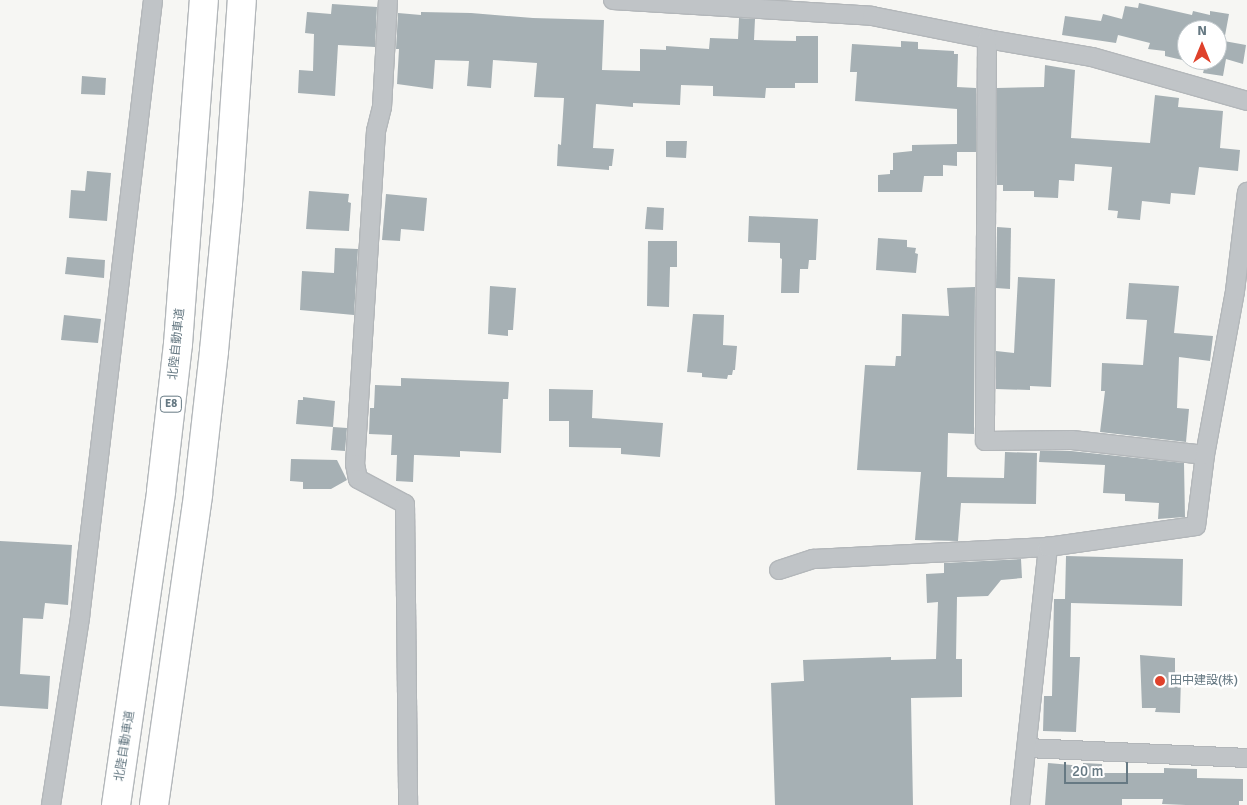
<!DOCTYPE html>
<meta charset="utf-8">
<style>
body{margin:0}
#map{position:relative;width:1247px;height:805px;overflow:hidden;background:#f6f6f3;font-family:Signika,"Noto Sans JP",sans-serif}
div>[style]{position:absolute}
.building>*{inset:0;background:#a6b0b4}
.roads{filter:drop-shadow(1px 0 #b3b7ba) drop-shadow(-1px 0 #b3b7ba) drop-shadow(0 1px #b3b7ba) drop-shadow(0 -1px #b3b7ba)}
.street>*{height:18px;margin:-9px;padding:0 9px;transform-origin:9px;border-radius:9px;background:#c0c4c7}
.highway>*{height:28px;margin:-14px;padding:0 14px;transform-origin:14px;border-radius:14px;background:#fff}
.dots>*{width:14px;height:14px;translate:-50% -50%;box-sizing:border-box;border:2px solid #fff;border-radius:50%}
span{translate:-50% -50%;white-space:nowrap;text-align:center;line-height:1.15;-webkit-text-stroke:5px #fff;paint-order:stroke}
.shield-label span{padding:1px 4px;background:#fff;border:1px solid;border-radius:4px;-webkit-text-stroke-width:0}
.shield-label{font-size:11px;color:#667983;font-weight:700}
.street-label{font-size:12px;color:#667983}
.poi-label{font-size:12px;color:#667983}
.left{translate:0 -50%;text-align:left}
.north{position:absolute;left:1177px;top:20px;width:50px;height:50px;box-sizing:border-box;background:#fff;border:1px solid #c2c9cd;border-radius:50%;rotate:0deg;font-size:14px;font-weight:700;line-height:20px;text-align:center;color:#667983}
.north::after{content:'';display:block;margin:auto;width:18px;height:22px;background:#df412b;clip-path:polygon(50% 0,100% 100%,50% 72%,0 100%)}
.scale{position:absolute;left:1064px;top:762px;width:64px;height:22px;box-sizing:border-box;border:2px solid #667983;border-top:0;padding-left:6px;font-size:15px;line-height:18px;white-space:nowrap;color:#667983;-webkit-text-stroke:4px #fff;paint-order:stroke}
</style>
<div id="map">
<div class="building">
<i style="clip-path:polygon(evenodd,1139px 3px,1192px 15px,1193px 11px,1210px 15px,1210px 11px,1229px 14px,1224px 41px,1246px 45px,1243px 64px,1226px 59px,1223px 76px,1203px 73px,1204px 69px,1190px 66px,1191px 62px,1165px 56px,1165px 51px,1148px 49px,1150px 43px,1118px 35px,1116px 43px,1062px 35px,1065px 16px,1101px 21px,1103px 14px,1122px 19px,1125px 6px,1138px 8px,1139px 3px,1187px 30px,1217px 30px,1217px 60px,1187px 60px,1187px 30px)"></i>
<i style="clip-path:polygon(332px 4px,377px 7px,375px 47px,338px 45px,335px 96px,298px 93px,299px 70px,313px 71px,314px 34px,305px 33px,307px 12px,331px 14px)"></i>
<i style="clip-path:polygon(421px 12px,471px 13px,533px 18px,604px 20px,602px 70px,640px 71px,640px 49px,666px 50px,666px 46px,709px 49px,710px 38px,738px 39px,739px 18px,755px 19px,754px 40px,796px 41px,796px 36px,818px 36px,818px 83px,795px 83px,795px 88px,766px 88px,765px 98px,713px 96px,713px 86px,681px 85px,680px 105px,633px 103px,633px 107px,596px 104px,593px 148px,614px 149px,612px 166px,609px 166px,609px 170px,557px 166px,558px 144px,561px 145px,564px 98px,534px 97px,537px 63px,493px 60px,491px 88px,467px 86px,469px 61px,435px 60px,433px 89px,397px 84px,399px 49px,396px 49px,398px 13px,421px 15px)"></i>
<i style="clip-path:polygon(901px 41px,918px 42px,918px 49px,954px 51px,954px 54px,958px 54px,957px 87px,976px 88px,976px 152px,957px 152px,957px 166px,943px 165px,943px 176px,924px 176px,922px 192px,878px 192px,878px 175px,890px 174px,890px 170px,893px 170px,893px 153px,912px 151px,912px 145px,957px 144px,957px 109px,855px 101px,857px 72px,850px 72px,852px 44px,901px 47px)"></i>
<i style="clip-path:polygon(1045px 65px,1075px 70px,1071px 138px,1150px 143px,1155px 95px,1179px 98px,1178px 107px,1223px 111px,1220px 148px,1240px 150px,1238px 171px,1199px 167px,1195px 195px,1171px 193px,1170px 204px,1142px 201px,1140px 220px,1117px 218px,1118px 211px,1108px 210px,1112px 167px,1075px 164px,1074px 181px,1059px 180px,1058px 198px,1034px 197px,1034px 191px,1003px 191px,1003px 185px,997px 185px,997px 88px,1044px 87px)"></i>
<i style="clip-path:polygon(82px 76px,106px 78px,105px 95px,81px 94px)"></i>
<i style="clip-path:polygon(666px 141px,687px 141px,686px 158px,666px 157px)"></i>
<i style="clip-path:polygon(87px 171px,111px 173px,107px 221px,69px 218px,71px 190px,85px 191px)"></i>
<i style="clip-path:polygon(309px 191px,349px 194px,348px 202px,351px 203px,349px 231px,306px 229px)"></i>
<i style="clip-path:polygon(386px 194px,427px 198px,424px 231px,401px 229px,400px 241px,382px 240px)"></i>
<i style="clip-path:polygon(647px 207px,664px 208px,663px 230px,645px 229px)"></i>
<i style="clip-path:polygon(749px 216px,818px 219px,816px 260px,809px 260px,808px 269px,800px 269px,799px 293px,781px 293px,782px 259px,780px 258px,780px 243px,748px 242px)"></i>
<i style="clip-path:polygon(997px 227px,1011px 228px,1010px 289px,996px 288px)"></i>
<i style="clip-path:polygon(878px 238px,907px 240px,907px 247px,916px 248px,915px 253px,918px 254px,916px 273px,876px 270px)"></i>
<i style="clip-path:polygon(648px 241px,677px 241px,677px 267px,670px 267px,669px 307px,647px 306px)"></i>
<i style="clip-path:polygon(335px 248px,358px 249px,354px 315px,300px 310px,302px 271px,334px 273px)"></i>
<i style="clip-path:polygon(67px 257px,105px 260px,104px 278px,65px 274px)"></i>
<i style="clip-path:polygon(1018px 277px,1055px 279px,1051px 387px,1030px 386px,1030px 390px,996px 389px,996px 351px,1014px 353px)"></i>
<i style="clip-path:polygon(1129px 283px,1179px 286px,1174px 333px,1213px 336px,1210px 361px,1179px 357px,1177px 408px,1189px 409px,1186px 442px,1100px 432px,1105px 391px,1101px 391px,1102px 363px,1143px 365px,1147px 320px,1126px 319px)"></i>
<i style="clip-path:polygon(490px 286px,516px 288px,513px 330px,508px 330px,508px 336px,488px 334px)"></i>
<i style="clip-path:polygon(975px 287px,974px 434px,948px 433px,947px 477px,1004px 478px,1005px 452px,1037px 453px,1036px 504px,961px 503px,958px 541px,915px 540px,921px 472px,857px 470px,865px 365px,895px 366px,896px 356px,901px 356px,902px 314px,949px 316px,947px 288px)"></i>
<i style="clip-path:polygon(693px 314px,724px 315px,723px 345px,737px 346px,735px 370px,733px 370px,732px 375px,728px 375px,727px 379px,702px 377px,702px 373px,687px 372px)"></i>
<i style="clip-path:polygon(64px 315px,101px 319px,98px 343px,61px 340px)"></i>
<i style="clip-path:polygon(401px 378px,509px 382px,508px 399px,503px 399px,501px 453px,460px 451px,460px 457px,416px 455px,414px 455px,413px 482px,396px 481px,397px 455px,391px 455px,392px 435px,369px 434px,370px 408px,374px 408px,375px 385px,401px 386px)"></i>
<i style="clip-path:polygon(549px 389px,593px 390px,592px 418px,663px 423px,660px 457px,621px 454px,621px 448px,569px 447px,569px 421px,549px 421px)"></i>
<i style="clip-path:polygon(303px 397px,335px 401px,333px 427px,296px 424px,298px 400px,303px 400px)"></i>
<i style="clip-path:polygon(333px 427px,347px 428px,345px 451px,331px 450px)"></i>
<i style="clip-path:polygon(1040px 451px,1071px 451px,1184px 463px,1185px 517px,1158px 519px,1159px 503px,1125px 501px,1125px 494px,1103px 493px,1105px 465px,1039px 462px)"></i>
<i style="clip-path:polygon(291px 459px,337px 460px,347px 480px,331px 489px,303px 489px,303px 482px,290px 481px)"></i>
<i style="clip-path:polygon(0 541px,72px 545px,68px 605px,45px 603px,43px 619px,23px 618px,20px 674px,50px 676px,48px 709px,0 706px)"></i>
<i style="clip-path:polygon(1066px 556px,1183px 559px,1182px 606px,1071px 603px,1070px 657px,1080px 657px,1076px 732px,1043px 731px,1044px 696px,1052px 696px,1054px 599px,1065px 599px)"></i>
<i style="clip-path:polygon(1021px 559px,1022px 578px,1001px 580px,988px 596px,957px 597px,956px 659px,962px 659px,962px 697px,911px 698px,913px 805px,775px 805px,771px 683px,804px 681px,803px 660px,891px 657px,891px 660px,936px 659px,938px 602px,927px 603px,926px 574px,944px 573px,944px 563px)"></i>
<i style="clip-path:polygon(1140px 655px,1175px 658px,1175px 678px,1181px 678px,1180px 713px,1155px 712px,1156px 708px,1142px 708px)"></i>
<i style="clip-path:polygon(1048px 763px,1083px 766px,1083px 763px,1102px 764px,1102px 773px,1164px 773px,1164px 768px,1197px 769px,1197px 778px,1243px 779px,1243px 801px,1239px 801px,1239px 805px,1186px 805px,1162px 804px,1163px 799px,1122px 799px,1122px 805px,1045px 805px)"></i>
</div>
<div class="roads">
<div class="street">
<i style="left:388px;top:0;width:107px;rotate:93.2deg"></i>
<i style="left:382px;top:107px;width:25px;rotate:104deg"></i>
<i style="left:376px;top:131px;width:334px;rotate:93.6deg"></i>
<i style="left:355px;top:464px;width:15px;rotate:79deg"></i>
<i style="left:358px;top:479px;width:53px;rotate:28deg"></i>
<i style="left:405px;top:504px;width:301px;rotate:89.4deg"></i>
<i style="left:613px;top:0;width:259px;rotate:3.5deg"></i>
<i style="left:872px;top:16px;width:117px;rotate:11.3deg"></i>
<i style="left:987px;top:39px;width:107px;rotate:9.7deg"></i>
<i style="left:1092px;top:57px;width:161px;rotate:15.8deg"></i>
<i style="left:987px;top:39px;width:402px;rotate:90.3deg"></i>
<i style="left:985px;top:441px;width:87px;rotate:-0.7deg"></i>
<i style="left:1072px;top:440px;width:134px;rotate:6.4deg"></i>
<i style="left:779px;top:570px;width:36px;rotate:-18deg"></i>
<i style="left:813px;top:559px;width:235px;rotate:-2.9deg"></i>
<i style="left:1027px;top:748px;width:220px;rotate:2.6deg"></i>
<i style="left:51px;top:805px;width:190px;rotate:-81.2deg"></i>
<i style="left:80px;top:617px;width:621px;rotate:-83.25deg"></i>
<i style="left:1020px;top:805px;width:260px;rotate:-83.8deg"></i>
<i style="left:1048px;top:547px;width:149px;rotate:-8.1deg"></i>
<i style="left:1196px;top:526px;width:72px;rotate:-82.8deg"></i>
<i style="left:1205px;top:455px;width:167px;rotate:-79.6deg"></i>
<i style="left:1235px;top:291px;width:100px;rotate:-83.1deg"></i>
</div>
<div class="highway">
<i style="left:116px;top:805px;width:317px;rotate:-81.8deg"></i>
<i style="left:161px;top:491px;width:148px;rotate:-83.4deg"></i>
<i style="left:178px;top:344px;width:345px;rotate:-85.7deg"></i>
<i style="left:154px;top:805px;width:314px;rotate:-81.9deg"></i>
<i style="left:198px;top:494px;width:144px;rotate:-83.6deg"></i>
<i style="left:214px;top:351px;width:149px;rotate:-84.6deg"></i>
<i style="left:228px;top:203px;width:203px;rotate:-86.1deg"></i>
</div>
</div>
<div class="dots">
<i style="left:1160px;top:681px;background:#df412b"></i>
</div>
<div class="shield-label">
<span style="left:171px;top:404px">E8</span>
</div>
<div class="street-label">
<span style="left:177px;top:344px;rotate:-84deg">北陸自動車道</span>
<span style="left:125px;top:746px;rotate:-81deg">北陸自動車道</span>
</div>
<div class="poi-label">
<span class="left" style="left:1170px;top:681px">田中建設(株)</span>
</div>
<div class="north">N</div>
<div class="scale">20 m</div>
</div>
